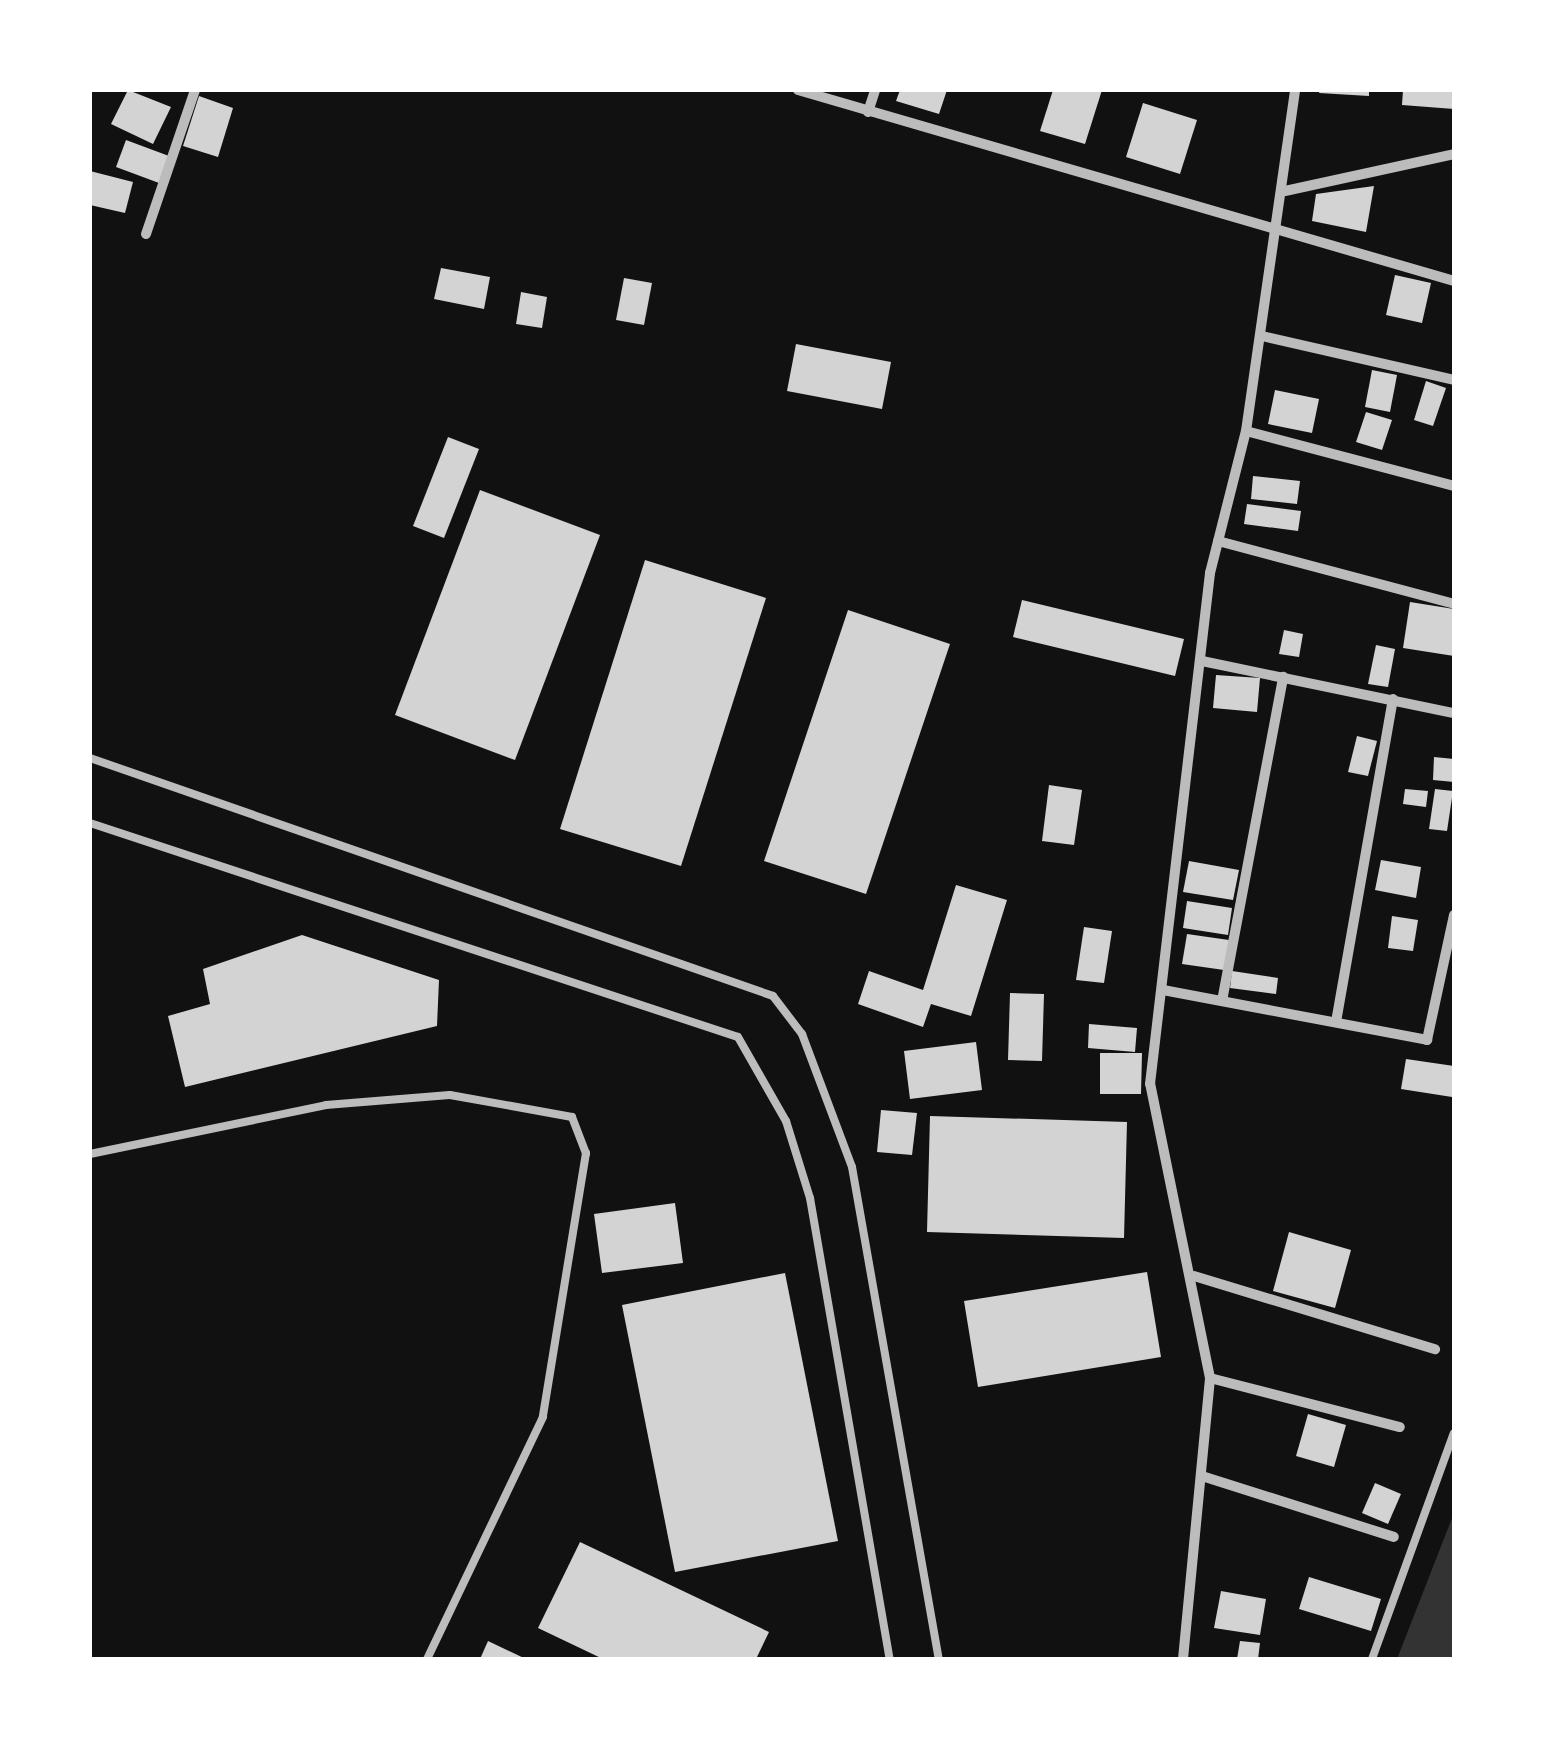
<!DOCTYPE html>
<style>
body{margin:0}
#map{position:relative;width:1544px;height:1749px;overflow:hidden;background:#111;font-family:Montserrat,sans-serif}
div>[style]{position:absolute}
.water>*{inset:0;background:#333}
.building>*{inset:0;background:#d3d3d3}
.service>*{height:8px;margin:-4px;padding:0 4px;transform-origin:4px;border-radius:4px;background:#bcbcbc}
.minor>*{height:10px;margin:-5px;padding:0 5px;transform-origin:5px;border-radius:5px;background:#bcbcbc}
span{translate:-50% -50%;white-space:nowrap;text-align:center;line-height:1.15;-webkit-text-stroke:8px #fff;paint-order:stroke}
.frame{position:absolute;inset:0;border:92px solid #fff;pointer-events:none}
</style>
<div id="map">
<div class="water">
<i style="clip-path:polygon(1454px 1513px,1454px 1659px,1397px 1659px)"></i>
</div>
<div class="building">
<i style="clip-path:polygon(128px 90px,171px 107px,153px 144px,111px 124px)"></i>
<i style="clip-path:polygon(900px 90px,947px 90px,939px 114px,896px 101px)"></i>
<i style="clip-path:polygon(1053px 90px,1102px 90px,1085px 144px,1040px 131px)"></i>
<i style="clip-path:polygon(1320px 90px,1369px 90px,1369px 96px,1319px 93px)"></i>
<i style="clip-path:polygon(1403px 90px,1454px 90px,1454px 109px,1402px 105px)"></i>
<i style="clip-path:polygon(199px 96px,233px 108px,218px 157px,183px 146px)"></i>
<i style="clip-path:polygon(1143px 103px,1197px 120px,1180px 174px,1126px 157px)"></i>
<i style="clip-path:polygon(126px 140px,169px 156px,159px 183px,116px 167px)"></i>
<i style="clip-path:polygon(90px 171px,133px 182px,125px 213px,90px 205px)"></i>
<i style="clip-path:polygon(1374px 186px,1366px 232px,1312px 221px,1316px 194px)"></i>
<i style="clip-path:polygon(441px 268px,490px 277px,484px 309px,434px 299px)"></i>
<i style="clip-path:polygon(1395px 275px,1431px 283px,1422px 323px,1386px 315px)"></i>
<i style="clip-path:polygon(624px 278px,652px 283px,644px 325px,616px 320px)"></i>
<i style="clip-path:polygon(521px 292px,547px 297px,542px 328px,516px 324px)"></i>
<i style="clip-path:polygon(796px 344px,891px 362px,882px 409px,787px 391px)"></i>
<i style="clip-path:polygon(1372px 370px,1397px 375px,1390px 412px,1365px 407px)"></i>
<i style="clip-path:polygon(1426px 381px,1446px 388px,1433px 426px,1414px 420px)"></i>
<i style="clip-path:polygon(1275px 390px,1319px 399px,1312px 433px,1268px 424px)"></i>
<i style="clip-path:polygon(1366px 412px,1392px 420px,1382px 450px,1356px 442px)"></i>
<i style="clip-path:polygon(448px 437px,479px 449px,444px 538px,413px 526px)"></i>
<i style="clip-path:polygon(1253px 476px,1300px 481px,1297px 504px,1251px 499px)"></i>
<i style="clip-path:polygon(480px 490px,600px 535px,515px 760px,395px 715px)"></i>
<i style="clip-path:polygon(1247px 504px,1301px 511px,1298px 531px,1244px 524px)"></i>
<i style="clip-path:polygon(645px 560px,766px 598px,681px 866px,560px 829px)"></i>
<i style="clip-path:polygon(1022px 600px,1184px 639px,1175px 676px,1013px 637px)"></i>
<i style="clip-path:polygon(1410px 602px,1454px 609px,1454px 656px,1403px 648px)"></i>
<i style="clip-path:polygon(848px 610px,950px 644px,866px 894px,764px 861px)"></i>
<i style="clip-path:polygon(1284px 630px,1303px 634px,1299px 657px,1279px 654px)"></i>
<i style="clip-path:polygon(1376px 645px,1395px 649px,1388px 687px,1368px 684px)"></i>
<i style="clip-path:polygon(1216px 675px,1260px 678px,1257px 712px,1213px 708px)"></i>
<i style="clip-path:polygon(1357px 736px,1377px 741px,1368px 776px,1348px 772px)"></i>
<i style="clip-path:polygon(1434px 757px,1454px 759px,1454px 782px,1433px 780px)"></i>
<i style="clip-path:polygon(1049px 785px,1082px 790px,1074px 845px,1042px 841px)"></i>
<i style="clip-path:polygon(1405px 789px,1428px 791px,1426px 807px,1403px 804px)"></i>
<i style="clip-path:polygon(1435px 789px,1453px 791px,1447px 831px,1429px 829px)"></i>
<i style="clip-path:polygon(1381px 860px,1421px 867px,1416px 898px,1375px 890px)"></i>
<i style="clip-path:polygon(1189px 861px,1239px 870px,1233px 900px,1183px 892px)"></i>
<i style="clip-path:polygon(956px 885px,1007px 900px,971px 1016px,931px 1004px,923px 1027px,858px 1004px,869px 971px,923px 990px)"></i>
<i style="clip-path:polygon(1187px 901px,1232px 908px,1228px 935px,1183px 928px)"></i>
<i style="clip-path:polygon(1392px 916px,1418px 920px,1413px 951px,1388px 948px)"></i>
<i style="clip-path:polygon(1084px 927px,1112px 931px,1104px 983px,1076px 980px)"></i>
<i style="clip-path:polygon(1187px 934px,1229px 940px,1224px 970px,1182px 964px)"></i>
<i style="clip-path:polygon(302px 935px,439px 980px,437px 1026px,185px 1087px,168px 1016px,210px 1004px,203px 969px)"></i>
<i style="clip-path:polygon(1232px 971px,1278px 978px,1276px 994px,1230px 988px)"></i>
<i style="clip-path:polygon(1010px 993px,1044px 994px,1042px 1061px,1008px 1060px)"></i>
<i style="clip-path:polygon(1089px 1024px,1137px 1028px,1135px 1052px,1088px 1048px)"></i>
<i style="clip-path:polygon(976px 1042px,982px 1090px,910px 1099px,904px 1051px)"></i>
<i style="clip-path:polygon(1100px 1053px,1142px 1053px,1141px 1094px,1100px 1094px)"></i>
<i style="clip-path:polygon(1406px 1059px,1454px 1066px,1452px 1097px,1401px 1089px)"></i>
<i style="clip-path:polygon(881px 1110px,917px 1113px,912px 1155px,877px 1152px)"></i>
<i style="clip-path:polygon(930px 1116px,1127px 1122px,1124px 1238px,927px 1232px)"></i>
<i style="clip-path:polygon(675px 1203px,683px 1263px,602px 1273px,594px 1214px)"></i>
<i style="clip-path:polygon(1289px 1232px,1351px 1250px,1335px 1308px,1273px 1291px)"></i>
<i style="clip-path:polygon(1147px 1272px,1161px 1357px,978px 1387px,964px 1301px)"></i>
<i style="clip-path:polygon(785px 1273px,838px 1541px,675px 1572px,622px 1305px)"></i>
<i style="clip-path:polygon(1308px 1414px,1346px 1425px,1334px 1467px,1296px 1456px)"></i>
<i style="clip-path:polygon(1375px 1483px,1401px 1494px,1388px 1524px,1362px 1513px)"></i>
<i style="clip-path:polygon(580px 1542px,769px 1632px,756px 1659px,603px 1659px,538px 1628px)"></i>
<i style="clip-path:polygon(1309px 1577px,1381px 1599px,1371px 1631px,1299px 1609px)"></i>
<i style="clip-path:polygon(1221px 1591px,1266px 1599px,1260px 1635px,1214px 1628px)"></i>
<i style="clip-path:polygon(488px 1641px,526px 1659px,480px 1659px)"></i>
<i style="clip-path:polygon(1240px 1641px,1260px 1643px,1258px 1659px,1237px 1659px)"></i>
</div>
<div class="service">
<i style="left:90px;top:758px;width:723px;rotate:19.21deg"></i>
<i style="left:773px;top:996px;width:48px;rotate:52.7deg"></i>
<i style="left:802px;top:1034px;width:142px;rotate:69.4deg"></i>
<i style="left:852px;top:1167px;width:500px;rotate:80deg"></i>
<i style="left:90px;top:823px;width:682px;rotate:18.28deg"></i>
<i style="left:738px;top:1037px;width:97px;rotate:60.3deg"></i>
<i style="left:786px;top:1121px;width:81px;rotate:72.7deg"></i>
<i style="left:810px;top:1198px;width:468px;rotate:80.2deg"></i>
<i style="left:90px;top:1154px;width:241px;rotate:-11.7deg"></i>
<i style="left:326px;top:1105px;width:124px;rotate:-4.6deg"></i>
<i style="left:450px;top:1095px;width:124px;rotate:10.2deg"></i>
<i style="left:572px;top:1117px;width:39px;rotate:69deg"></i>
<i style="left:586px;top:1153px;width:267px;rotate:99.3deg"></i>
<i style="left:543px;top:1417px;width:268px;rotate:115.6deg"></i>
<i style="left:1372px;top:1659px;width:240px;rotate:-70.1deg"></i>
</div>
<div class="minor">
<i style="left:798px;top:90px;width:683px;rotate:16.23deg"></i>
<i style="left:868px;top:112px;width:23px;rotate:-72deg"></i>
<i style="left:1285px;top:191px;width:173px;rotate:-12.3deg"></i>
<i style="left:146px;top:234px;width:152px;rotate:-71.2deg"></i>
<i style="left:1262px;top:336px;width:197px;rotate:12.9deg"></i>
<i style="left:1246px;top:431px;width:215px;rotate:14.8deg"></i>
<i style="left:1218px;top:541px;width:244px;rotate:14.9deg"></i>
<i style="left:1202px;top:661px;width:257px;rotate:11.7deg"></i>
<i style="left:1163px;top:990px;width:269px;rotate:10.7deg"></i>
<i style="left:1427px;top:1040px;width:128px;rotate:-77.8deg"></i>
<i style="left:1222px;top:1001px;width:330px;rotate:-79.3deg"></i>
<i style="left:1336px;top:1022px;width:328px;rotate:-80deg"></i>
<i style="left:1194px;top:1276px;width:252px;rotate:16.9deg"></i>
<i style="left:1210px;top:1378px;width:196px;rotate:14.5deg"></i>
<i style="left:1205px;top:1477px;width:198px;rotate:17.6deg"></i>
<i style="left:1183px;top:1659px;width:282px;rotate:-84.5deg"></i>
<i style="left:1210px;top:1378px;width:300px;rotate:-101.5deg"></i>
<i style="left:1150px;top:1084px;width:515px;rotate:-83.3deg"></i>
<i style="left:1210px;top:573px;width:146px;rotate:-75.8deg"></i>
<i style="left:1246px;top:431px;width:345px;rotate:-81.8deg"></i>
</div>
<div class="frame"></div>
</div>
